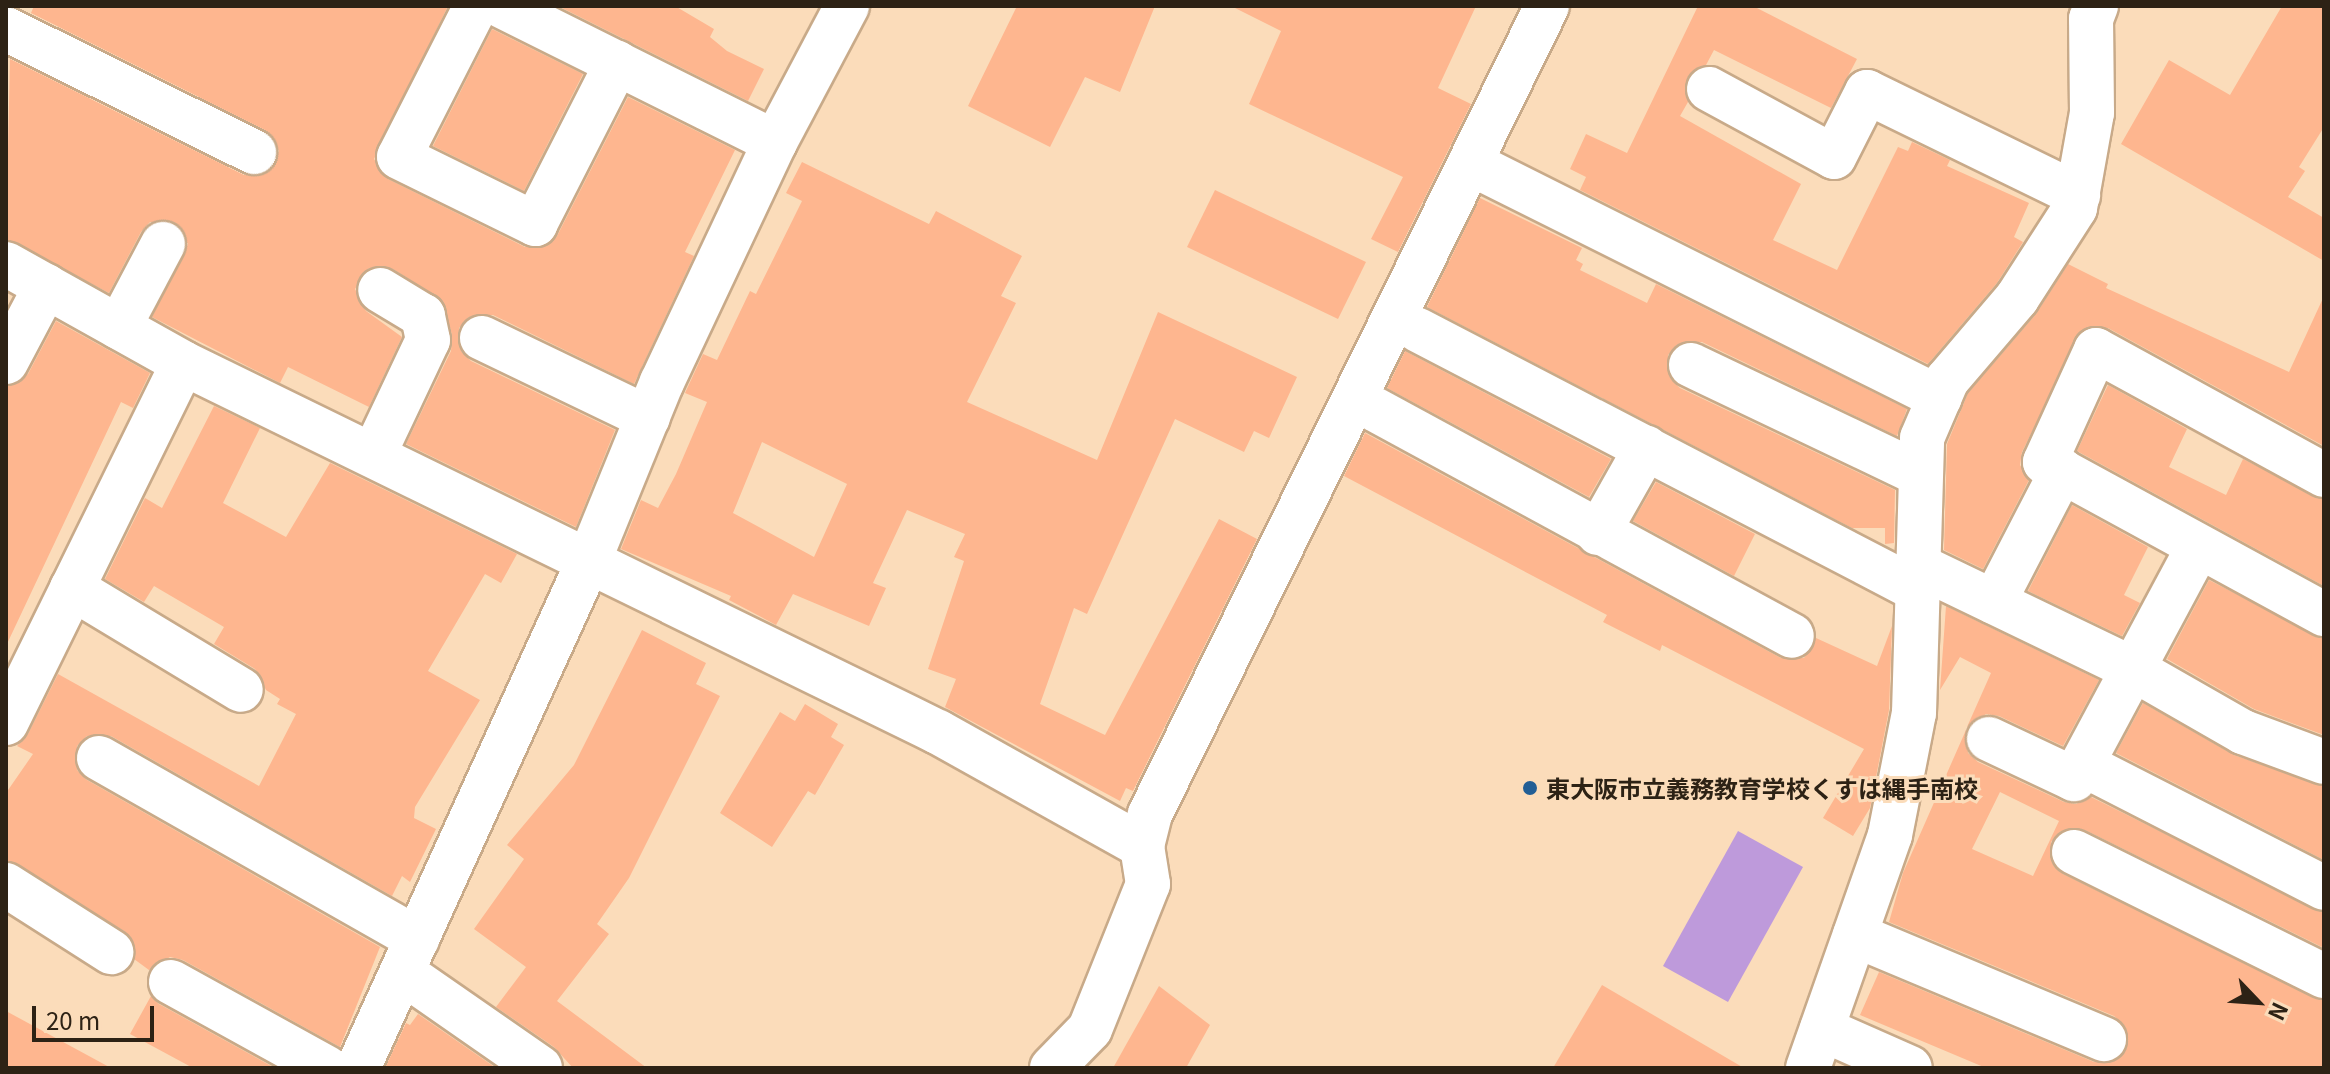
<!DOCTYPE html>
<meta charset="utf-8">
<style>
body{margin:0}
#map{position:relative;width:2330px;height:1074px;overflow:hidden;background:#fbdcba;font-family:Georgia,"Noto Sans JP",serif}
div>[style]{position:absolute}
.water>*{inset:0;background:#be9adb}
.building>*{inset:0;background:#feb68f}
.roads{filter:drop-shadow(2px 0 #c8aa89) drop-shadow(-2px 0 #c8aa89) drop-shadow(0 2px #c8aa89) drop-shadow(0 -2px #c8aa89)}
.minor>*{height:44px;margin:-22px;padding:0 22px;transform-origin:22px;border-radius:22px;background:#fff}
.dots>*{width:22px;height:22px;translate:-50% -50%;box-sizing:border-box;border:4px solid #fbdcba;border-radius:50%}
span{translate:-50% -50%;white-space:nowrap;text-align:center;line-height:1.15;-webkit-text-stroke:6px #fbdcba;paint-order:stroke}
.poi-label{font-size:24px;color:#2d2215;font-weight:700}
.left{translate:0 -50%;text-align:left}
.frame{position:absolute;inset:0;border:8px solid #2d2215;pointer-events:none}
.north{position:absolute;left:2218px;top:962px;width:80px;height:80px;-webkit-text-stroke:6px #fbdcba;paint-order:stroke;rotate:115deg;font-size:22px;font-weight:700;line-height:32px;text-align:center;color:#2d2215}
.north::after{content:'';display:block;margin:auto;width:28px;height:36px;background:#2d2215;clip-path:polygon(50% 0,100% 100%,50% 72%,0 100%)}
.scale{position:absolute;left:32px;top:1006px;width:122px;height:36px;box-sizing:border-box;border:4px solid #2d2215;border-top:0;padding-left:10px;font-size:24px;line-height:28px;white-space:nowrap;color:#2d2215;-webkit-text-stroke:6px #fbdcba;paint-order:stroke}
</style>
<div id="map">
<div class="water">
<i style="clip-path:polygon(1738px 831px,1803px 867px,1728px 1002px,1663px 966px)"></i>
</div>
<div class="building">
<i style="clip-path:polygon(34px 6px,448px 6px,374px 159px,388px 179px,525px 247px,548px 245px,557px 236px,628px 97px,735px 150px,685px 252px,694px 256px,634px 384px,493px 315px,469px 317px,459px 328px,461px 351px,471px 361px,615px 430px,576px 527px,406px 444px,451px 351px,452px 335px,443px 301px,393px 269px,369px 268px,355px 289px,366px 311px,402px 337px,369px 407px,288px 367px,280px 383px,152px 317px,188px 244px,174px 222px,150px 222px,141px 232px,109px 293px,6px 239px,10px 59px,244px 175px,268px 172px,279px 151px,265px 130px,31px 13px)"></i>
<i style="clip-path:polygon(558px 6px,675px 6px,714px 29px,710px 37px,727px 51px,764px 69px,748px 101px)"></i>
<i style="clip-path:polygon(1017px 6px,1155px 6px,1120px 92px,1085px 77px,1050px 147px,968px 106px)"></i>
<i style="clip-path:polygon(1231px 6px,1476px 6px,1438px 88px,1471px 104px,1398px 252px,1371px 239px,1403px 177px,1249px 104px,1281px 31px)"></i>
<i style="clip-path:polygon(1698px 6px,1753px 6px,1857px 59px,1831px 108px,1714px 50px,1706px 65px,1687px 78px,1688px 102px,1680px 116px,1801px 184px,1773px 240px,1837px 270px,1898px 147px,1908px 151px,1912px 142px,1950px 160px,1947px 166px,2029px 203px,2014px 237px,2023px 242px,1997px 283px,1928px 364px,1580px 190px,1586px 177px,1570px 169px,1586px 134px,1627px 153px)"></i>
<i style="clip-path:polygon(2282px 6px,2324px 6px,2324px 127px,2299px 167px,2305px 171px,2288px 197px,2324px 218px,2324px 261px,2121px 144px,2169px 60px,2230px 95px)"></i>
<i style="clip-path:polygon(492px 29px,583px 74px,524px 191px,433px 146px)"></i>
<i style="clip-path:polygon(evenodd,802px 162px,929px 224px,936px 211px,1022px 256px,1001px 296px,1016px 303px,967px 402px,1097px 460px,1158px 312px,1297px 377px,1269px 438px,1254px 431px,1244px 452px,1175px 419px,1087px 614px,1074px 608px,1040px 704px,1105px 735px,1219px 519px,1257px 539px,1133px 791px,1126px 788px,1120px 801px,945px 707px,956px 679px,928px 669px,964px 561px,954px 557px,965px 534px,907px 510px,873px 583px,886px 588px,869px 626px,793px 594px,776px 625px,729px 600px,731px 596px,621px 549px,641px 500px,658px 508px,676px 474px,707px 402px,685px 393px,703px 354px,717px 360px,750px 291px,756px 294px,802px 201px,786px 193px,802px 162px,762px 442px,847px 484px,814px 557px,733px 513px,762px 442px)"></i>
<i style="clip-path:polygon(1215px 190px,1366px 262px,1338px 319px,1187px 247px)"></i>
<i style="clip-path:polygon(1480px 198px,1582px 248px,1576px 260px,1583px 264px,1580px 270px,1647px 303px,1656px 284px,1907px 409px,1897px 436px,1702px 342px,1678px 344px,1668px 355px,1670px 378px,1680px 388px,1895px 490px,1894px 543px,1885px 544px,1885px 528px,1852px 528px,1427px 307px)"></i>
<i style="clip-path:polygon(2068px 264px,2108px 284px,2106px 288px,2289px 372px,2324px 296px,2324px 446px,2108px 328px,2083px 329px,2022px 452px,2020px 465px,2029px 480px,1983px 569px,1944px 550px,1947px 444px,1968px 393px,2036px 314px)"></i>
<i style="clip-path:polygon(56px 321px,150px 373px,133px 408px,121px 402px,6px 646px,6px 387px,28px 374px)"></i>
<i style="clip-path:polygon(1405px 351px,1611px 459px,1589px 497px,1387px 388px)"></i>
<i style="clip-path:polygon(2108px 385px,2187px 429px,2169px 467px,2226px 495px,2243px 459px,2324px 500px,2324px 586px,2077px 451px)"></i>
<i style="clip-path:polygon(214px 406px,260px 428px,223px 503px,286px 537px,330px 463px,517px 554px,501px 583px,485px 574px,428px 671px,480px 700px,415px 807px,414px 818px,436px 829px,410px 882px,402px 876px,392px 896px,111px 736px,87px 736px,77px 746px,77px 770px,87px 780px,380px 947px,340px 1047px,183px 960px,170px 957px,149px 970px,134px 959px,133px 941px,124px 931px,6px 860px,6px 793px,33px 754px,17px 746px,28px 734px,58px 674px,259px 786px,296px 714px,277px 704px,280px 699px,266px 690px,255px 669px,214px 644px,224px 627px,154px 586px,144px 602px,105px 579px,145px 498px,162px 508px)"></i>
<i style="clip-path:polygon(1365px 433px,1781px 658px,1804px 658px,1816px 638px,1877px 666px,1892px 626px,1889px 710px,1870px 808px,1853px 836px,1823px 818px,1864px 749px,1662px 645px,1660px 651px,1603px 622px,1607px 615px,1344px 476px)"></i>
<i style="clip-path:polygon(1656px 482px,1755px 534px,1734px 576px,1633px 521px)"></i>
<i style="clip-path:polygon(2072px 505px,2148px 547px,2124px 595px,2140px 603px,2122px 636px,2028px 591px)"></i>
<i style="clip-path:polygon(2209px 580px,2324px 639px,2324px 735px,2254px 709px,2167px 659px)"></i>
<i style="clip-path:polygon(1946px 606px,2099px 680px,2063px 746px,1999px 716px,1986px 714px,1967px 727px,1991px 673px,1960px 657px,1940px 690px)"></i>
<i style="clip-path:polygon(642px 630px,706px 663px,696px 684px,720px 696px,629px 878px,597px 924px,609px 934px,557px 1001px,647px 1068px,573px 1068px,554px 1047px,496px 1007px,526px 967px,474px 929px,524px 859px,507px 845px,574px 765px)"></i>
<i style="clip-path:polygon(2143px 703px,2234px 755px,2324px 786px,2324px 860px,2116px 753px)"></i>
<i style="clip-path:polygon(805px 704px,838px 724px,831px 737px,844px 745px,815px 795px,808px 791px,772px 847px,720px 813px,780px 712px,795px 721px)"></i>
<i style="clip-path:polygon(evenodd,1966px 730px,1968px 753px,1978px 762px,2064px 802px,2076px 804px,2091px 797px,2324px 913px,2324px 948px,2085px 830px,2061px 831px,2051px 842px,2053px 865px,2063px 874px,2324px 1001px,2324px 1068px,1986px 1068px,1860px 1015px,1879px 972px,2094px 1062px,2118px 1059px,2127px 1048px,2124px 1025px,2114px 1016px,1889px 922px,1903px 873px,1966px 730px,2000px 792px,2059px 821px,2033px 876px,1972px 849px,2000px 792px)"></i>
<i style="clip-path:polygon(1602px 985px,1744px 1068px,1553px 1068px)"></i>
<i style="clip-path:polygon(1159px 986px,1210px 1025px,1186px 1068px,1113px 1068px)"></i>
<i style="clip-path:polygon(151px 996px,159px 1004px,275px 1068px,193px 1068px,130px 1034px)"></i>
<i style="clip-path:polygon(6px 1011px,111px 1068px,6px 1068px)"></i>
<i style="clip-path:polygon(418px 1014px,496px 1068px,385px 1068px,406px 1023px,410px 1025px)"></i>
</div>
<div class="roads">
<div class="minor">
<i style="left:476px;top:6px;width:169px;rotate:117deg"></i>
<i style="left:399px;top:157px;width:152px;rotate:26.2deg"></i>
<i style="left:535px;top:224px;width:181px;rotate:-63deg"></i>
<i style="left:502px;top:6px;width:305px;rotate:26.5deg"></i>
<i style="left:6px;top:29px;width:277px;rotate:26.4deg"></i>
<i style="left:1709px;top:89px;width:142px;rotate:28.5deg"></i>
<i style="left:1834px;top:157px;width:73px;rotate:-63.1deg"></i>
<i style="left:1867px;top:92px;width:235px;rotate:26deg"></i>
<i style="left:1470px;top:163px;width:525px;rotate:26.57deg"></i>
<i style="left:6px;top:264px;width:203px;rotate:29.2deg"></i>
<i style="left:183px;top:363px;width:840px;rotate:26.05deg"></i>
<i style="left:938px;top:732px;width:234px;rotate:29.2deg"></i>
<i style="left:119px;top:327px;width:94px;rotate:-62.1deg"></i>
<i style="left:1418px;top:330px;width:561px;rotate:27.48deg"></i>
<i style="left:482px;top:338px;width:184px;rotate:25.7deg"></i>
<i style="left:6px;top:362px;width:86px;rotate:-62.2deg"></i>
<i style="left:1691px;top:365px;width:254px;rotate:25.5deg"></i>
<i style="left:1376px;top:410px;width:473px;rotate:28.5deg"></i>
<i style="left:374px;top:454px;width:126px;rotate:-64.7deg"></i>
<i style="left:428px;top:340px;width:25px;rotate:-102deg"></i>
<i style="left:423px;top:316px;width:50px;rotate:-148.8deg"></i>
<i style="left:2324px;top:475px;width:260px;rotate:-151.3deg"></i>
<i style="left:2096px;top:350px;width:123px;rotate:114.5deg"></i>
<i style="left:2045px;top:462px;width:318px;rotate:28.6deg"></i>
<i style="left:1598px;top:533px;width:98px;rotate:-60.5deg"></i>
<i style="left:1917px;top:565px;width:240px;rotate:25.7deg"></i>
<i style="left:2133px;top:669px;width:127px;rotate:29.8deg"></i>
<i style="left:2243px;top:732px;width:86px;rotate:20.3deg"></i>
<i style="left:72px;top:588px;width:197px;rotate:31.1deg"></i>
<i style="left:1994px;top:602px;width:148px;rotate:-62.6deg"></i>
<i style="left:6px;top:723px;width:401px;rotate:-63.8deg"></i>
<i style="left:1989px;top:739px;width:94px;rotate:25.2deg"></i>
<i style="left:2074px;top:779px;width:262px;rotate:-61.8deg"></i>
<i style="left:99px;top:758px;width:366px;rotate:29.6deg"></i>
<i style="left:2082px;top:764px;width:272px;rotate:27.1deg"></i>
<i style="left:2074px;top:852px;width:279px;rotate:26.4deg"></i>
<i style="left:6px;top:885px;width:125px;rotate:32.5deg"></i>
<i style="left:1855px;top:935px;width:270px;rotate:22.7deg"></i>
<i style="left:402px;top:972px;width:168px;rotate:34.8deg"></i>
<i style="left:171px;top:982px;width:178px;rotate:28.9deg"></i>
<i style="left:1822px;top:1029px;width:96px;rotate:23.9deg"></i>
<i style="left:358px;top:1068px;width:560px;rotate:-65.54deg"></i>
<i style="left:590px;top:558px;width:190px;rotate:-67.8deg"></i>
<i style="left:662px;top:382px;width:265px;rotate:-64.8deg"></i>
<i style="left:775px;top:142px;width:154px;rotate:-62.1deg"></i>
<i style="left:1052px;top:1068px;width:54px;rotate:-45.7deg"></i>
<i style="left:1090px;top:1029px;width:156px;rotate:-68.2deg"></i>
<i style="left:1148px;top:884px;width:38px;rotate:-99deg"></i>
<i style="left:1142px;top:846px;width:33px;rotate:-76deg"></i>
<i style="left:1150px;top:814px;width:900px;rotate:-63.83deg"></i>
<i style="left:1808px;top:1068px;width:247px;rotate:-70.6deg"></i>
<i style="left:1890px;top:835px;width:124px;rotate:-78.9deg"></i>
<i style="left:1914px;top:713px;width:275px;rotate:-88.3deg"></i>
<i style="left:1922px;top:438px;width:63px;rotate:-66.7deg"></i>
<i style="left:1947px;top:380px;width:108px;rotate:-49.5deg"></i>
<i style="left:2017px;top:298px;width:107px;rotate:-57.2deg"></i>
<i style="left:2075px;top:208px;width:97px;rotate:-79.9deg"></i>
<i style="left:2092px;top:113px;width:94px;rotate:-90.6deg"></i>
<i style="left:2091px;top:19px;width:14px;rotate:-69deg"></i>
</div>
</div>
<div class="dots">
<i style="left:1530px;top:788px;background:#225e95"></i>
</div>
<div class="poi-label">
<span class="left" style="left:1546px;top:788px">東大阪市立義務教育学校くすは縄手南校</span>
</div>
<div class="frame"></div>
<div class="north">N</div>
<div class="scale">20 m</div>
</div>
